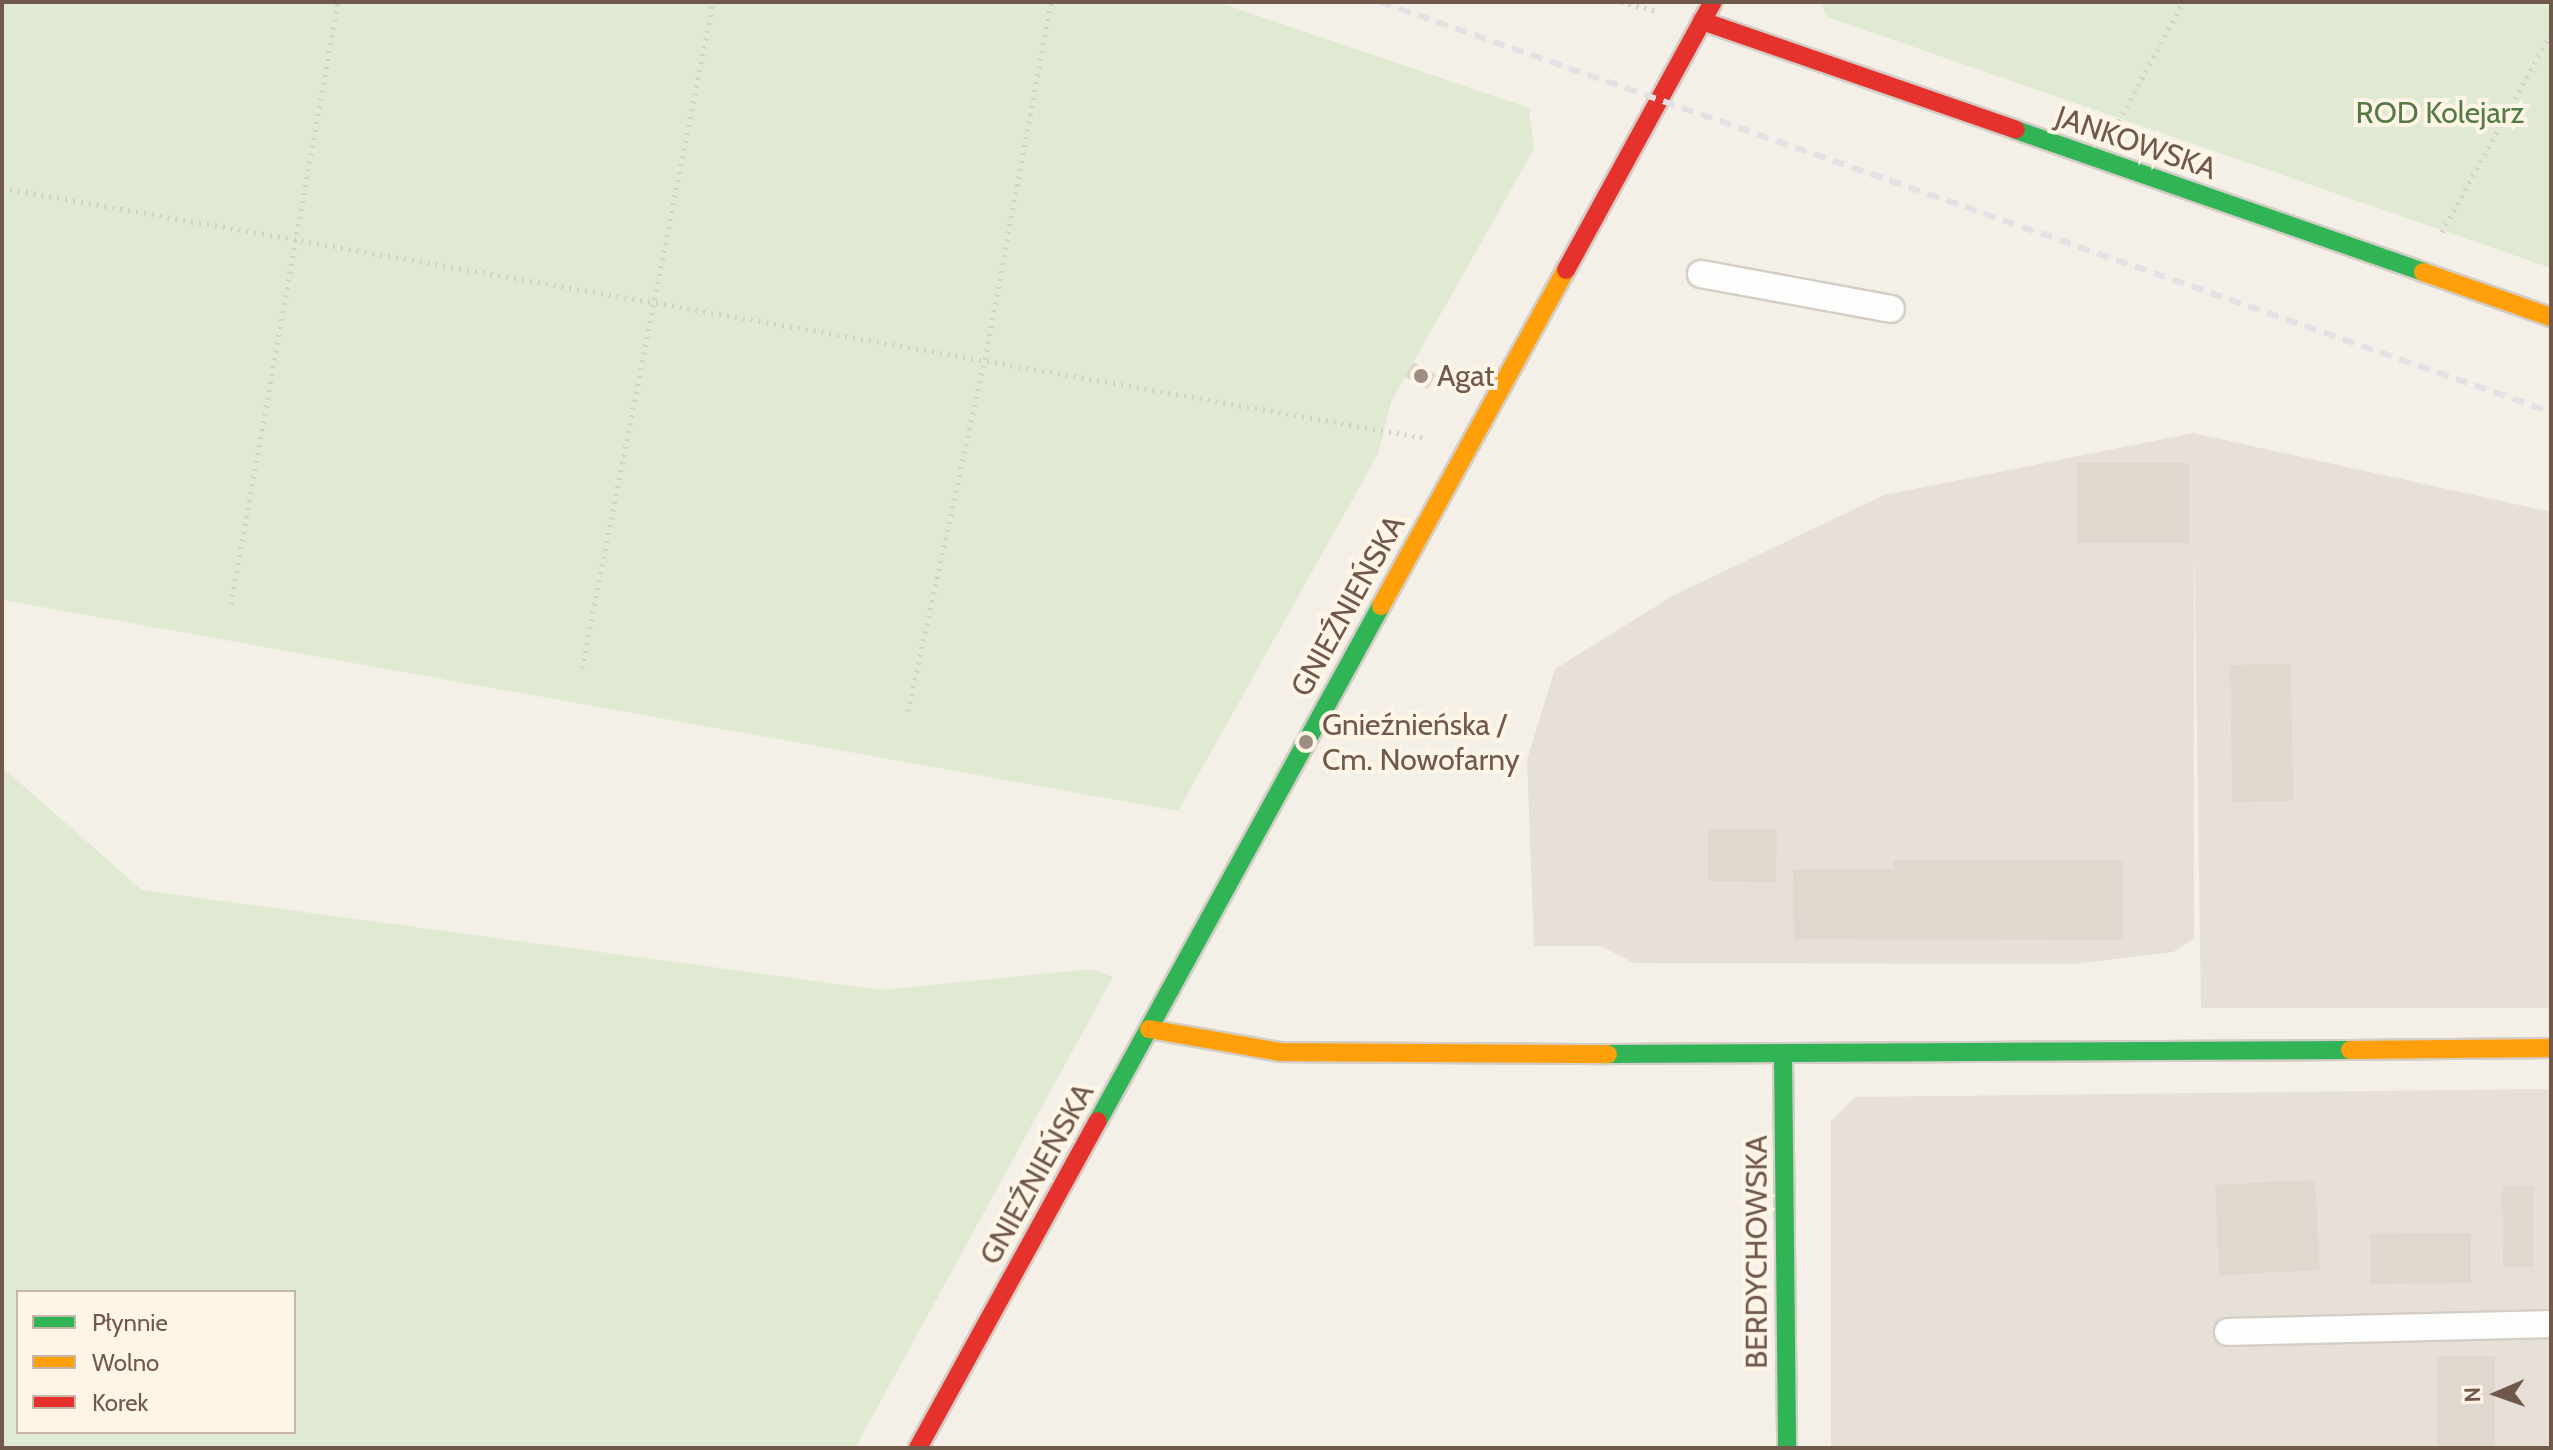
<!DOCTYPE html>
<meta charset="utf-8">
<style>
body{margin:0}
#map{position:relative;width:2553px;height:1450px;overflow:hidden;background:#f4f0e7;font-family:Cabin,sans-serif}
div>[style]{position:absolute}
.industrial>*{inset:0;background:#e6e0d8}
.green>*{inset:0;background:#e0ead2}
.building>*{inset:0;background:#e0d8cf}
.path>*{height:5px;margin-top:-2.5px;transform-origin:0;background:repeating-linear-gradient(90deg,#d6cfc9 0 2px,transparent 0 8px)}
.roads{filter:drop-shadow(2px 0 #d3cdc6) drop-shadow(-2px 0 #d3cdc6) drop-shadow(0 2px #d3cdc6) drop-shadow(0 -2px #d3cdc6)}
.lane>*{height:26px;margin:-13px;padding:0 13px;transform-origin:13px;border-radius:13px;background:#fdfdfb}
.fast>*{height:18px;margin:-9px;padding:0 9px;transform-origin:9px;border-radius:9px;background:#30b455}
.slow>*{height:18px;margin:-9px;padding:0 9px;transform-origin:9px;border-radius:9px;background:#ff9f0a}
.jam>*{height:18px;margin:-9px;padding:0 9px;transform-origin:9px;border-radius:9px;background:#e5322d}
.rail>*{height:6px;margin-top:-3px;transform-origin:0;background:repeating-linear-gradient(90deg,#e4e1e4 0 12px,transparent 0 20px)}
.dots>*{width:22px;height:22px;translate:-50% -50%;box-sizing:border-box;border:4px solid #fef5e7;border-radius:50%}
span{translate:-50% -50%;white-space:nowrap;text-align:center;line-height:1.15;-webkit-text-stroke:8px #fef5e7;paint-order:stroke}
.park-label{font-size:30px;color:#557a45}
.street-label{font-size:30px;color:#70584a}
.poi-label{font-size:30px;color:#70584a}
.left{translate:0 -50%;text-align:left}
.frame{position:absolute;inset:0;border:4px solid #70584a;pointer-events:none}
.legend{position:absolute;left:16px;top:1290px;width:280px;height:144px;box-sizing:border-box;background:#fef5e7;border:2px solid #c5b6a8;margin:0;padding:10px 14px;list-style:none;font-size:24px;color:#70584a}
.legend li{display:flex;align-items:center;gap:16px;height:40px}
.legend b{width:40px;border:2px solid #c5b6a8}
.north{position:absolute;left:2457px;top:1354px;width:80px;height:80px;-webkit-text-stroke:6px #fef5e7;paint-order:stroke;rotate:268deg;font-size:22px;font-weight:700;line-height:32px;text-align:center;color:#70584a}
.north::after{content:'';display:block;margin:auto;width:28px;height:36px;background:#70584a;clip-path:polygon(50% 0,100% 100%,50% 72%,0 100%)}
</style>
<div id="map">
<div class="industrial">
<i style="clip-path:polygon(2193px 433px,2551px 512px,2551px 1008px,2201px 1008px,2194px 536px,2194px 939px,2173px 952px,2073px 964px,1634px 963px,1601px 946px,1534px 946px,1527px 760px,1555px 669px,1674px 595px,1884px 495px)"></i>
<i style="clip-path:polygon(2551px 1089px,2551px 1448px,1831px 1448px,1831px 1121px,1855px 1097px)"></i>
</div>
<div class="green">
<i style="clip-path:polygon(2px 2px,1218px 2px,1529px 108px,1534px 149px,1391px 402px,1378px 454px,1178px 811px,2px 600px)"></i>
<i style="clip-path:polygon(1821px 2px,2551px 2px,2551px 268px,1827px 17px)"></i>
<i style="clip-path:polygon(evenodd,2px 767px,142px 890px,882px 990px,1091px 969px,1113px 977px,855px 1448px,2px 1448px,2px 767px,18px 1292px,294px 1292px,294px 1432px,18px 1432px,18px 1292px)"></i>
</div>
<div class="building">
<i style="clip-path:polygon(1413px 362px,1436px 374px,1428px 389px,1405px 377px)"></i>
<i style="clip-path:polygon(2077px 463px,2189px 463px,2189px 543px,2077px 543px)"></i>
<i style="clip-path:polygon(2291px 664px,2293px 801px,2232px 802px,2230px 665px)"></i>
<i style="clip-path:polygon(1708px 829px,1777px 830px,1776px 882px,1708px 881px)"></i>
<i style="clip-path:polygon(1894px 860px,2123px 860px,2123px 940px,1794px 939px,1793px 870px,1894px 869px)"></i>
<i style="clip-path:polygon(2315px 1180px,2320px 1270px,2219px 1275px,2215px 1185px)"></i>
<i style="clip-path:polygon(2502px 1186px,2534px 1186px,2534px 1267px,2503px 1266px)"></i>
<i style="clip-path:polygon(2471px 1233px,2471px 1283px,2370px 1284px,2370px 1234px)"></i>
<i style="clip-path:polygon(2437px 1356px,2495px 1356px,2495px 1448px,2437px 1448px)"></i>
</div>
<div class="path">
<i style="left:1621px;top:2px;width:38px;rotate:14deg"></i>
<i style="left:2119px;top:121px;width:135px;rotate:-61.7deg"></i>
<i style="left:2px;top:188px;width:1445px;rotate:9.96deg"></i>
<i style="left:2442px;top:232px;width:227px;rotate:-61.3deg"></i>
<i style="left:231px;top:604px;width:611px;rotate:-79.92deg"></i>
<i style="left:582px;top:668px;width:679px;rotate:-78.87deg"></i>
<i style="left:908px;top:711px;width:360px;rotate:-77.7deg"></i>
<i style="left:985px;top:359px;width:363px;rotate:-79.5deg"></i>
</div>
<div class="roads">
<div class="lane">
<i style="left:1701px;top:274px;width:193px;rotate:10.4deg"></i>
<i style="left:2228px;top:1332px;width:323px;rotate:-1.4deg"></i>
</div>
<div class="fast">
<i style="left:2016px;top:130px;width:431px;rotate:19.2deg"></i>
<i style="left:1608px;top:1054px;width:742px;rotate:-0.31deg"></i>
<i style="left:1783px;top:1055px;width:393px;rotate:89.4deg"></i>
<i style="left:1098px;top:1121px;width:588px;rotate:-61.21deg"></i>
</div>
<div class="slow">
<i style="left:2423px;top:272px;width:136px;rotate:19.4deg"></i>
<i style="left:1381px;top:606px;width:384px;rotate:-61.2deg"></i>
<i style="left:1149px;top:1029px;width:134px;rotate:9.9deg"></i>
<i style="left:1281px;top:1052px;width:327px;rotate:0.4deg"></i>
<i style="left:2350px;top:1050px;width:201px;rotate:-0.6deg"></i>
</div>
<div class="jam">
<i style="left:1702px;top:21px;width:332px;rotate:19.1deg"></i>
<i style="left:1566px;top:270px;width:306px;rotate:-61.3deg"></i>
<i style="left:918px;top:1448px;width:373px;rotate:-61.2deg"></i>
</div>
</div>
<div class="rail">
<i style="left:1380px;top:2px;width:1241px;rotate:19.3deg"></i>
</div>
<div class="dots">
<i style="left:1421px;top:376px;background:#9e8d81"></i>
<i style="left:1306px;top:742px;background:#9e8d81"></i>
</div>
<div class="park-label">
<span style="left:2440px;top:113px">ROD Kolejarz</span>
</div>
<div class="street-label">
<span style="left:2136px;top:143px;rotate:19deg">JANKOWSKA</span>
<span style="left:1348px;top:606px;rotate:-61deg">GNIEŹNIEŃSKA</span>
<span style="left:1037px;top:1174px;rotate:-61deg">GNIEŹNIEŃSKA</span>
<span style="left:1757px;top:1252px;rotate:-90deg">BERDYCHOWSKA</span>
</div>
<div class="poi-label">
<span class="left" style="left:1437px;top:376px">Agat</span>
<span class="left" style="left:1322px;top:742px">Gnieźnieńska /<br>Cm. Nowofarny</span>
</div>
<div class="frame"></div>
<ul class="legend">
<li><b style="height:10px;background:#30b455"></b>Płynnie</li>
<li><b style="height:10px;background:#ff9f0a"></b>Wolno</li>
<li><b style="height:10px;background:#e5322d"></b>Korek</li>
</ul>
<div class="north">N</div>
</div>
